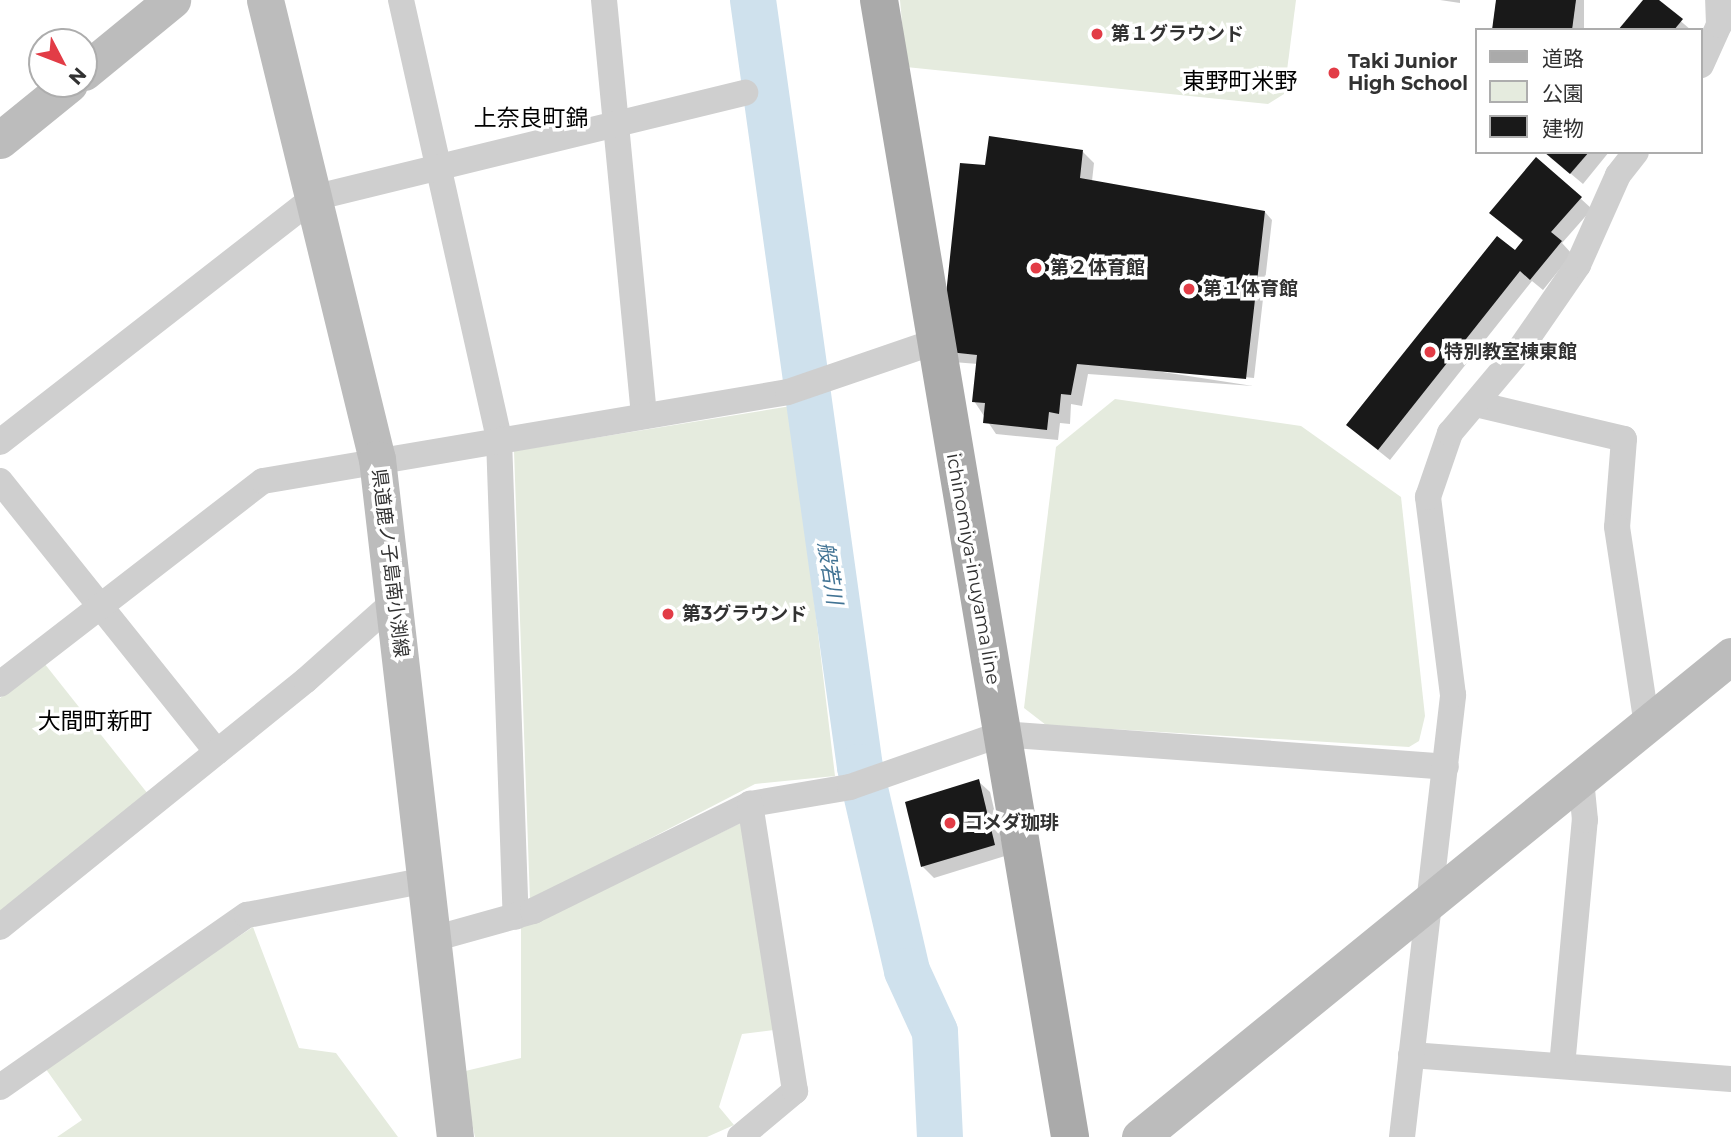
<!DOCTYPE html>
<meta charset="utf-8">
<style>
body{margin:0}
#map{position:relative;width:1731px;height:1137px;overflow:hidden;background:#fff;font-family:Montserrat,"Noto Sans JP",sans-serif}
div>[style]{position:absolute}
.green>*{inset:0;background:#e5ebde}
.shadow>*{inset:0;background:#0003}
.river>*{height:46px;margin:-23px;padding:0 23px;transform-origin:23px;border-radius:23px;background:#cfe1ed}
.building>*{inset:0;background:#191919}
.street>*{height:26px;margin:-13px;padding:0 13px;transform-origin:13px;border-radius:13px;background:#cfcfcf}
.secondary>*{height:37px;margin:-18.5px;padding:0 18.5px;transform-origin:18.5px;border-radius:18.5px;background:#bcbcbc}
.primary>*{height:38px;margin:-19px;padding:0 19px;transform-origin:19px;border-radius:19px;background:#aaa}
.dots>*{width:19px;height:19px;translate:-50% -50%;box-sizing:border-box;border:4px solid #fff;border-radius:50%}
span{translate:-50% -50%;white-space:nowrap;text-align:center;line-height:1.15;-webkit-text-stroke:7px #fff;paint-order:stroke}
.poi-label{font-size:19px;color:#323232;font-weight:700}
.left{translate:0 -50%;text-align:left}
.street-label{font-size:19px;color:#323232}
.water-label{font-size:21px;color:#417394;font-style:italic}
.quarter-label{font-size:23px;color:#000}
.legend{position:absolute;left:1475px;top:28px;width:228px;height:126px;box-sizing:border-box;background:#fff;border:2px solid #adadad;margin:0;padding:9px 12px;list-style:none;font-size:21px;color:#323232}
.legend li{display:flex;align-items:center;gap:14px;height:35px}
.legend b{width:35px;border:2px solid #adadad}
.north{position:absolute;left:28px;top:28px;width:70px;height:70px;box-sizing:border-box;background:#fff;border:2px solid #adadad;border-radius:50%;rotate:132deg;font-size:19px;font-weight:700;line-height:28px;text-align:center;color:#323232}
.north::after{content:'';display:block;margin:auto;width:24px;height:32px;background:#e23c46;clip-path:polygon(50% 0,100% 100%,50% 72%,0 100%)}
</style>
<div id="map">
<div class="green">
<i style="clip-path:polygon(900px 0,1296px 0,1284px 94px,1268px 104px,906px 67px)"></i>
<i style="clip-path:polygon(1115px 399px,1301px 426px,1401px 497px,1425px 716px,1419px 741px,1409px 747px,1046px 725px,1024px 708px,1056px 447px)"></i>
<i style="clip-path:polygon(791px 406px,835px 776px,755px 784px,530px 901px,514px 451px)"></i>
<i style="clip-path:polygon(44px 663px,148px 794px,0 911px,0 698px)"></i>
<i style="clip-path:polygon(741px 823px,774px 1030px,742px 1034px,719px 1107px,734px 1125px,707px 1137px,475px 1137px,461px 1072px,521px 1058px,521px 928px)"></i>
<i style="clip-path:polygon(253px 927px,299px 1048px,336px 1053px,398px 1137px,57px 1137px,82px 1120px,43px 1065px)"></i>
</div>
<div class="shadow">
<i style="clip-path:polygon(1440px 0,1460px 0,1460px 3px)"></i>
<i style="clip-path:polygon(1498px 0,1584px 0,1584px 30px,1493px 30px)"></i>
<i style="clip-path:polygon(1645px 0,1656px 0,1691px 30px,1621px 30px)"></i>
<i style="clip-path:polygon(1083px 152px,1094px 163px,1092px 181px,1265px 212px,1272px 220px,1254px 378px,1124px 366px,1253px 386px,1088px 374px,1082px 406px,1071px 404px,1070px 424px,1060px 423px,1058px 440px,996px 434px,974px 401px,978px 364px,953px 362px,986px 167px)"></i>
<i style="clip-path:polygon(1545px 152px,1609px 152px,1583px 184px)"></i>
<i style="clip-path:polygon(1580px 198px,1592px 209px,1562px 243px,1572px 254px,1543px 290px,1532px 281px,1390px 460px,1360px 436px,1349px 425px,1524px 242px,1491px 213px)"></i>
<i style="clip-path:polygon(978px 781px,990px 792px,1005px 856px,934px 878px,923px 867px,908px 803px)"></i>
</div>
<div class="river">
<i style="left:753px;top:0;width:774px;rotate:82.06deg"></i>
<i style="left:860px;top:767px;width:209px;rotate:77deg"></i>
<i style="left:907px;top:971px;width:67px;rotate:65.3deg"></i>
<i style="left:935px;top:1032px;width:105px;rotate:87.3deg"></i>
</div>
<div class="building">
<i style="clip-path:polygon(1496px 0,1576px 0,1572px 30px,1492px 30px)"></i>
<i style="clip-path:polygon(1643px 0,1659px 0,1683px 19px,1674px 30px,1618px 30px)"></i>
<i style="clip-path:polygon(989px 136px,1083px 150px,1080px 178px,1265px 211px,1246px 379px,1077px 364px,1071px 395px,1061px 394px,1059px 414px,1049px 412px,1047px 430px,983px 423px,985px 403px,972px 402px,977px 355px,940px 351px,960px 163px,985px 165px)"></i>
<i style="clip-path:polygon(1544px 152px,1589px 152px,1570px 174px)"></i>
<i style="clip-path:polygon(1536px 157px,1582px 197px,1551px 232px,1562px 241px,1530px 280px,1520px 271px,1378px 450px,1346px 425px,1497px 236px,1515px 250px,1523px 240px,1489px 213px)"></i>
<i style="clip-path:polygon(979px 779px,995px 845px,921px 867px,905px 802px)"></i>
</div>
<div class="street">
<i style="left:401px;top:0;width:450px;rotate:77.4deg"></i>
<i style="left:499px;top:439px;width:478px;rotate:88deg"></i>
<i style="left:604px;top:0;width:418px;rotate:84.5deg"></i>
<i style="left:1701px;top:65px;width:44px;rotate:-65.8deg"></i>
<i style="left:1719px;top:25px;width:25px;rotate:-92deg"></i>
<i style="left:1476px;top:404px;width:152px;rotate:13.3deg"></i>
<i style="left:1624px;top:439px;width:88px;rotate:94.5deg"></i>
<i style="left:1617px;top:527px;width:200px;rotate:81.4deg"></i>
<i style="left:0;top:442px;width:397px;rotate:-37.9deg"></i>
<i style="left:313px;top:198px;width:445px;rotate:-13.7deg"></i>
<i style="left:0;top:481px;width:347px;rotate:51.3deg"></i>
<i style="left:0;top:684px;width:332px;rotate:-37.7deg"></i>
<i style="left:263px;top:481px;width:532px;rotate:-9.62deg"></i>
<i style="left:788px;top:392px;width:154px;rotate:-18.9deg"></i>
<i style="left:0;top:927px;width:393px;rotate:-38.9deg"></i>
<i style="left:306px;top:680px;width:122px;rotate:-41.7deg"></i>
<i style="left:433px;top:939px;width:104px;rotate:-15.6deg"></i>
<i style="left:533px;top:911px;width:242px;rotate:-26.2deg"></i>
<i style="left:750px;top:804px;width:101px;rotate:-9.6deg"></i>
<i style="left:850px;top:787px;width:160px;rotate:-19.3deg"></i>
<i style="left:1001px;top:734px;width:446px;rotate:4.2deg"></i>
<i style="left:1411px;top:1055px;width:321px;rotate:4.3deg"></i>
<i style="left:1562px;top:1066px;width:247px;rotate:-84.7deg"></i>
<i style="left:1585px;top:820px;width:41px;rotate:-95.6deg"></i>
<i style="left:0;top:1087px;width:301px;rotate:-34.9deg"></i>
<i style="left:247px;top:915px;width:183px;rotate:-11deg"></i>
<i style="left:740px;top:1137px;width:72px;rotate:-39.9deg"></i>
<i style="left:795px;top:1091px;width:291px;rotate:-98.9deg"></i>
<i style="left:1402px;top:1137px;width:445px;rotate:-83.4deg"></i>
<i style="left:1453px;top:695px;width:200px;rotate:-97.2deg"></i>
<i style="left:1428px;top:497px;width:68px;rotate:-71deg"></i>
<i style="left:1450px;top:433px;width:106px;rotate:-50deg"></i>
<i style="left:1518px;top:352px;width:106px;rotate:-55.4deg"></i>
<i style="left:1578px;top:265px;width:98px;rotate:-66deg"></i>
<i style="left:1618px;top:175px;width:29px;rotate:-52deg"></i>
</div>
<div class="secondary">
<i style="left:265px;top:0;width:472px;rotate:76.3deg"></i>
<i style="left:377px;top:459px;width:682px;rotate:83.44deg"></i>
<i style="left:84px;top:72px;width:114px;rotate:-39.3deg"></i>
<i style="left:0;top:140px;width:89px;rotate:-39.1deg"></i>
<i style="left:1140px;top:1137px;width:762px;rotate:-39.14deg"></i>
</div>
<div class="primary">
<i style="left:879px;top:0;width:1153px;rotate:80.46deg"></i>
</div>
<div class="dots">
<i style="left:1097px;top:34px;background:#e23c46"></i>
<i style="left:1334px;top:73px;background:#e23c46"></i>
<i style="left:1036px;top:268px;background:#e23c46"></i>
<i style="left:1189px;top:289px;background:#e23c46"></i>
<i style="left:1430px;top:352px;background:#e23c46"></i>
<i style="left:668px;top:614px;background:#e23c46"></i>
<i style="left:950px;top:823px;background:#e23c46"></i>
</div>
<div class="poi-label">
<span class="left" style="left:1111px;top:34px">第１グラウンド</span>
<span class="left" style="left:1348px;top:73px">Taki Junior<br>High School</span>
<span class="left" style="left:1050px;top:268px">第２体育館</span>
<span class="left" style="left:1203px;top:289px">第１体育館</span>
<span class="left" style="left:1444px;top:352px">特別教室棟東館</span>
<span class="left" style="left:682px;top:614px">第3グラウンド</span>
<span class="left" style="left:964px;top:823px">コメダ珈琲</span>
</div>
<div class="street-label">
<span style="left:390px;top:563px;rotate:83deg">県道鹿ノ子島南小渕線</span>
<span style="left:973px;top:569px;rotate:80deg">ichinomiya-inuyama line</span>
</div>
<div class="water-label">
<span style="left:830px;top:573px;rotate:81deg">般若川</span>
</div>
<div class="quarter-label">
<span style="left:1240px;top:81px">東野町米野</span>
<span style="left:531px;top:118px">上奈良町錦</span>
<span style="left:95px;top:721px">大間町新町</span>
</div>
<ul class="legend">
<li><b style="height:9px;background:#aaa"></b>道路</li>
<li><b style="height:19px;background:#e5ebde"></b>公園</li>
<li><b style="height:19px;background:#191919"></b>建物</li>
</ul>
<div class="north">N</div>
</div>
